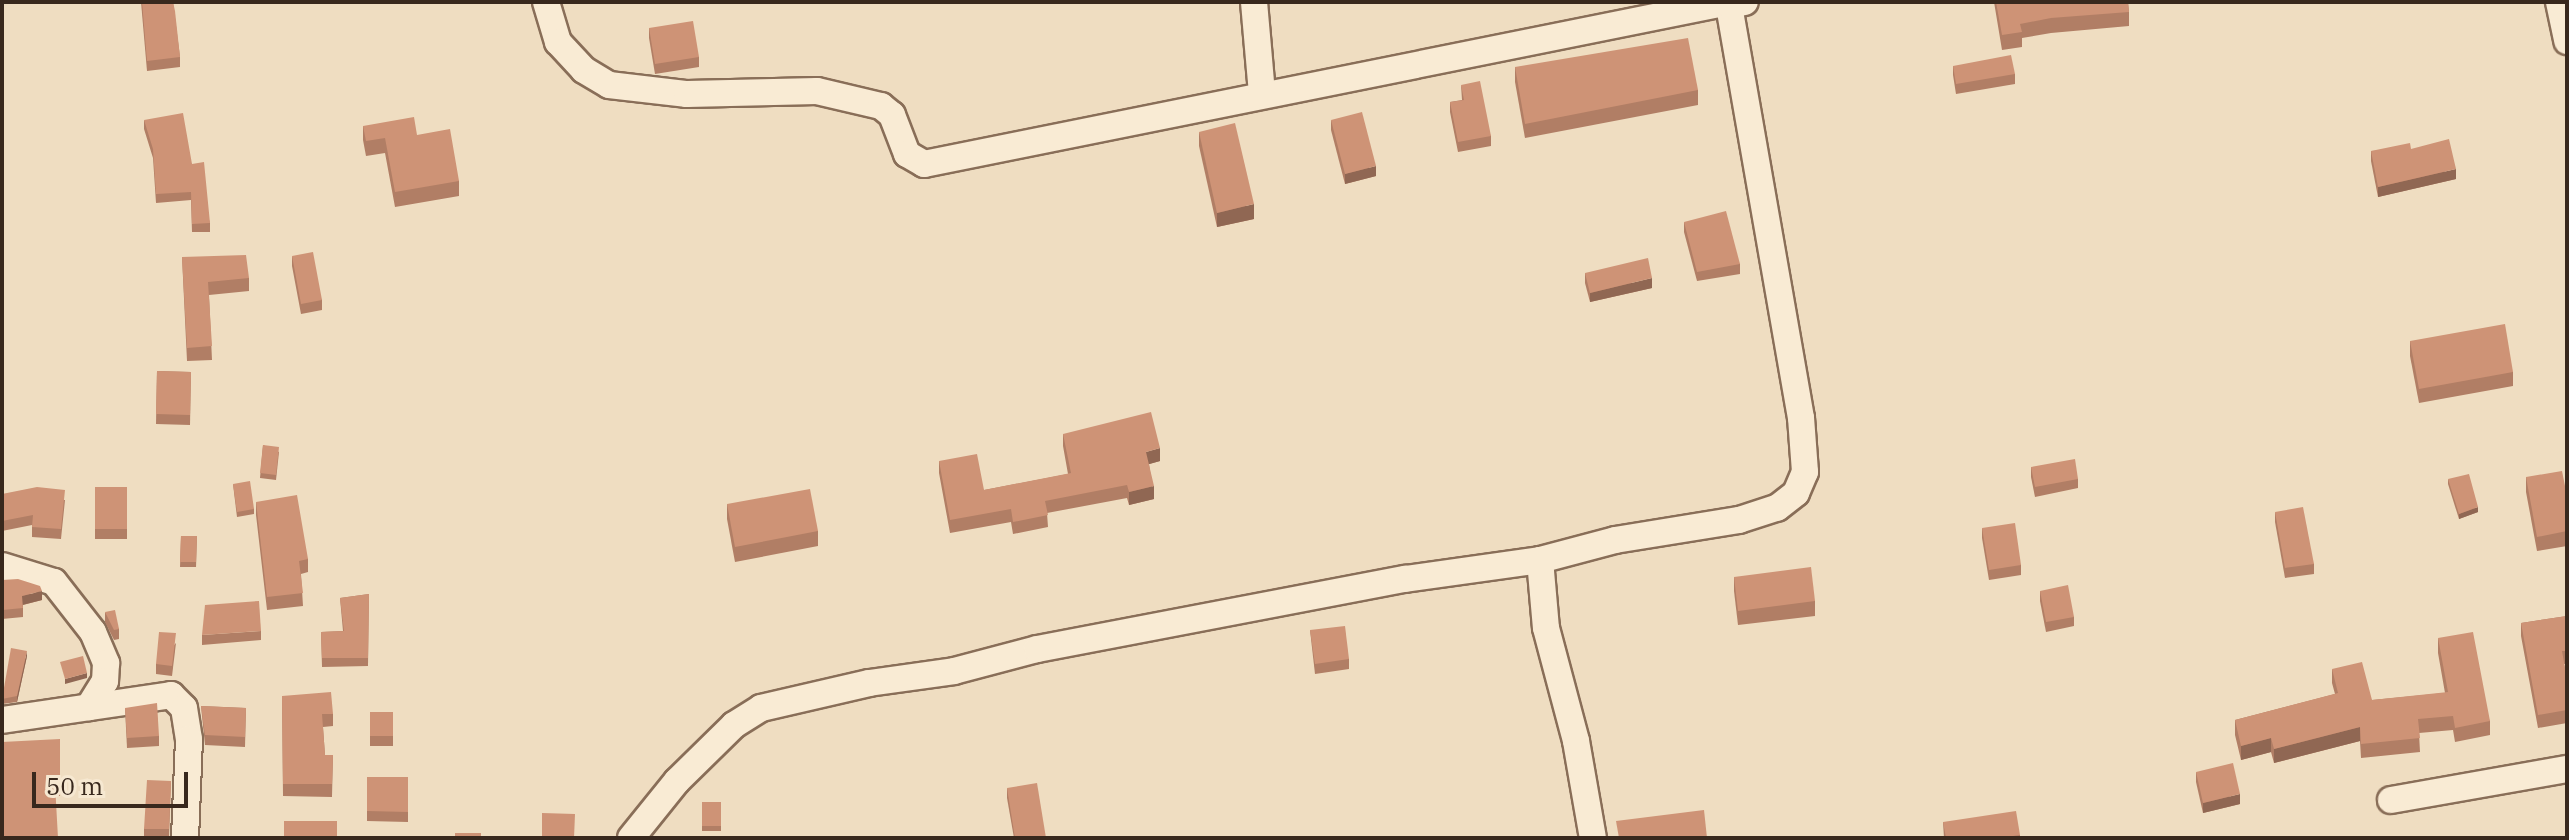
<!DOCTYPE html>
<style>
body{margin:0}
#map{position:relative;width:2569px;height:840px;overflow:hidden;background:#efddc1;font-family:"IBM Plex Serif",serif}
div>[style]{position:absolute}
.roads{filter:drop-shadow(2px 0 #896e58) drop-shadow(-2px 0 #896e58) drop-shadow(0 2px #896e58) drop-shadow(0 -2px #896e58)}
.minor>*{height:26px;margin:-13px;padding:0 13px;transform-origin:13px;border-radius:13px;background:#f9ebd4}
.wall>*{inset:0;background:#b17e65}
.shaded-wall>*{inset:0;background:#906753}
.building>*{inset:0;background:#ce9376}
span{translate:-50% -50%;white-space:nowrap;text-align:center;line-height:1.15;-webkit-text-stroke:8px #f6e8d1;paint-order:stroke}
.frame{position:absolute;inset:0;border:4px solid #38281d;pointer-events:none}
.scale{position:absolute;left:32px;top:772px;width:156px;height:36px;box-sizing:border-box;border:4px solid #38281d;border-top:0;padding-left:10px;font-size:24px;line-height:28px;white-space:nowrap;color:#38281d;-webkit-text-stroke:6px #f6e8d1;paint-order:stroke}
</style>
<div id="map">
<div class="roads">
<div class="minor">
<i style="left:546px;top:2px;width:42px;rotate:73.3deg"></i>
<i style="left:558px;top:42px;width:38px;rotate:47deg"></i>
<i style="left:584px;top:70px;width:29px;rotate:31deg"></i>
<i style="left:609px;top:85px;width:79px;rotate:6.6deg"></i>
<i style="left:687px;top:94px;width:130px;rotate:-1.3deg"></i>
<i style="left:817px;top:91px;width:66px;rotate:13.2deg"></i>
<i style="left:881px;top:106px;width:14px;rotate:39deg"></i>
<i style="left:892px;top:115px;width:42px;rotate:69deg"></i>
<i style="left:907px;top:154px;width:20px;rotate:30deg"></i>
<i style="left:924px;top:164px;width:821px;rotate:-11.38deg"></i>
<i style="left:1254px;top:2px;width:91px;rotate:85deg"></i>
<i style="left:2559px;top:2px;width:40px;rotate:78deg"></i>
<i style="left:1540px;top:560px;width:68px;rotate:85deg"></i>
<i style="left:1546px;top:628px;width:117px;rotate:75.1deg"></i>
<i style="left:1576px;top:741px;width:98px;rotate:80.1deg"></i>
<i style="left:2px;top:566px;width:54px;rotate:17.1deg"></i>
<i style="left:54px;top:582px;width:63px;rotate:52deg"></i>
<i style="left:93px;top:632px;width:34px;rotate:67deg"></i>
<i style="left:106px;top:663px;width:18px;rotate:93deg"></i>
<i style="left:105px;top:681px;width:31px;rotate:122deg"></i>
<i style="left:2px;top:720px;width:171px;rotate:-8.4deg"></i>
<i style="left:171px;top:695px;width:18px;rotate:45deg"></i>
<i style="left:184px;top:708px;width:31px;rotate:81deg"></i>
<i style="left:189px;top:739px;width:99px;rotate:92.3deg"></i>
<i style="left:2391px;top:800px;width:179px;rotate:-10deg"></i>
<i style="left:631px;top:838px;width:73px;rotate:-51.1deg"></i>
<i style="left:677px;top:781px;width:80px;rotate:-44.5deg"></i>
<i style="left:734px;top:725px;width:32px;rotate:-32deg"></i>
<i style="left:761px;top:708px;width:111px;rotate:-13deg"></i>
<i style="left:869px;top:683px;width:86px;rotate:-8deg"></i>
<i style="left:954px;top:671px;width:86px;rotate:-14.8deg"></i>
<i style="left:1037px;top:649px;width:375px;rotate:-10.8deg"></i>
<i style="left:1405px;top:579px;width:136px;rotate:-8deg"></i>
<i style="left:1540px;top:560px;width:78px;rotate:-14.9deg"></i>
<i style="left:1615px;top:540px;width:126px;rotate:-9.2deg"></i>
<i style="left:1739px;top:520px;width:40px;rotate:-18deg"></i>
<i style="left:1777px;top:508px;width:24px;rotate:-38deg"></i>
<i style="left:1796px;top:493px;width:23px;rotate:-67deg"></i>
<i style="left:1805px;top:472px;width:54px;rotate:-94.2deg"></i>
<i style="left:1801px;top:418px;width:419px;rotate:-99.9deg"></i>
<i style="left:1729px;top:5px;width:16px;rotate:-11deg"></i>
</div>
</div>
<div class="wall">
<i style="clip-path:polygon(141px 2px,173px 2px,180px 57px,180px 67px,147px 71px)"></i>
<i style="clip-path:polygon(1994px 2px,2128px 2px,2129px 12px,2129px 26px,2051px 33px,2022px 38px,2022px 47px,2002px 50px)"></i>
<i style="clip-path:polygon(649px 28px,699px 57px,699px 67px,655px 74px,649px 38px)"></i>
<i style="clip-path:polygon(1953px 66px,2015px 74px,2015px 84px,1956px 94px,1953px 75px)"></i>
<i style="clip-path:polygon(1515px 67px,1698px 90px,1698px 105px,1525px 138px,1515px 82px)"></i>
<i style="clip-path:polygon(1461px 85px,1491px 136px,1491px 146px,1458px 152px,1450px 112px,1450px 102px,1462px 100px)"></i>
<i style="clip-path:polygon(144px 120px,192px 164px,210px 223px,210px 232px,192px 232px,191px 200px,156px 203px,153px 158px,144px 129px)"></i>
<i style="clip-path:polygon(1331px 120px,1376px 176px,1345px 184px,1331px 130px)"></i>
<i style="clip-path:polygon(363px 126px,417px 135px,459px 181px,459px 196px,395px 207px,385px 153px,366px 156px,363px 140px)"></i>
<i style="clip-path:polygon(1199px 132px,1254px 219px,1217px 227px,1199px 146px)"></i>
<i style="clip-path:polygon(2411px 149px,2456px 179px,2378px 197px,2371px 161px,2371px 151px)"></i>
<i style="clip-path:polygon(1684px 222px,1740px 264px,1740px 274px,1697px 281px,1684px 232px)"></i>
<i style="clip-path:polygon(292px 256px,322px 300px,322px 310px,301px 314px,292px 266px)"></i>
<i style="clip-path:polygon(182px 257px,249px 278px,249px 291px,209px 295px,212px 360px,187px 361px)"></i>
<i style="clip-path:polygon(1585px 273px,1652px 288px,1590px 302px,1585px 283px)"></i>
<i style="clip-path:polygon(2410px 341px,2513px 372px,2513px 386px,2419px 403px,2410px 356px)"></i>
<i style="clip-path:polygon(157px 371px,191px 372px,190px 425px,156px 424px)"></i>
<i style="clip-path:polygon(1063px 434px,1160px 461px,1149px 464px,1154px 499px,1129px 505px,1127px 498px,1047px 513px,1048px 527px,1013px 534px,1011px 522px,950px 533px,939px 473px,939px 461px,984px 490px,1068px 474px,1063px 446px)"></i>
<i style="clip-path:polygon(263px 445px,279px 452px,276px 480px,260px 478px)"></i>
<i style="clip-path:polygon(2031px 467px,2078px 479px,2078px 488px,2035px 497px,2031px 477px)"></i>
<i style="clip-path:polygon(2526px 477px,2567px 496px,2567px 546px,2537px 551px,2526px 492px)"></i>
<i style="clip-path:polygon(2448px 479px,2478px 512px,2459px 519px,2448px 484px)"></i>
<i style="clip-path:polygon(233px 484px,254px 509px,254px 514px,237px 517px)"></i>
<i style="clip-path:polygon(95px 487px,127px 487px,127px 539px,95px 539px)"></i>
<i style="clip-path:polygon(2px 494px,65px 500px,61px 539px,32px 537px,32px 525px,2px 531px)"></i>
<i style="clip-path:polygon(256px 502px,308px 559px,308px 572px,301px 574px,303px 606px,267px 610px,256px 515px)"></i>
<i style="clip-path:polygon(727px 504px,818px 531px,818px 546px,735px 562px,727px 519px)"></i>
<i style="clip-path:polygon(2275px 512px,2314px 564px,2314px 574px,2285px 578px,2275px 522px)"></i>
<i style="clip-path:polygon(1982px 528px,2021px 565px,2021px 575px,1989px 580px,1982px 538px)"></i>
<i style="clip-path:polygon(181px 536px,197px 536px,196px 567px,180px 567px)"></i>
<i style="clip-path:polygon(1734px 577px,1815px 601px,1815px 616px,1738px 625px,1734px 591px)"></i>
<i style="clip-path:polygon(2px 580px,42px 600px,23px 605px,23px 617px,2px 619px)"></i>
<i style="clip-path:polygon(2040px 591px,2074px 617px,2074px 626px,2046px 632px,2040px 601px)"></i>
<i style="clip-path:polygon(369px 594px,368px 666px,322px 667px,321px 632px,343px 631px,340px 598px)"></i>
<i style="clip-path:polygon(105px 612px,119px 629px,119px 639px,114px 640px,105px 622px)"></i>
<i style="clip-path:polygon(2567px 616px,2567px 664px,2564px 664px,2567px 679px,2567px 723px,2538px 728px,2521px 636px,2521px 623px)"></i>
<i style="clip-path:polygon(1310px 630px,1349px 659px,1349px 669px,1315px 674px)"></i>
<i style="clip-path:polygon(261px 631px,261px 640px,202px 645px,202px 635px)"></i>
<i style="clip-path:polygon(2438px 638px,2490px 721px,2490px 735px,2455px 742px,2453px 730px,2419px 733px,2420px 752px,2361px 758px,2360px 741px,2274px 763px,2271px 752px,2241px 760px,2235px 735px,2235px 720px,2335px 694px,2332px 683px,2332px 669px,2372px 700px,2445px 693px,2438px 653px)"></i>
<i style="clip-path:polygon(176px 643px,172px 676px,156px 674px,156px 664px)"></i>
<i style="clip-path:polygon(27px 656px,17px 702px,2px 704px,2px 698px)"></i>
<i style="clip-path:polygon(282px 696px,333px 714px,333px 726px,323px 727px,325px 755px,333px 755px,332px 797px,283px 796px)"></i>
<i style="clip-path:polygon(201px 706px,246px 708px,245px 747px,205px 745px)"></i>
<i style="clip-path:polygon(125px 708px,159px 736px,159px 746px,127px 748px)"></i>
<i style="clip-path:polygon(370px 712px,393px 712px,393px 746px,370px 746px)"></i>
<i style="clip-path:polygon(60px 739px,60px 796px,56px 796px,2px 838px)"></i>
<i style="clip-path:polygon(2196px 772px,2240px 804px,2203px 813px,2196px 782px)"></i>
<i style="clip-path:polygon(367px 777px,408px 777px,408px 822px,367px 821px)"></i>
<i style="clip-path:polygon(171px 781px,169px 838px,144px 838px,144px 829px)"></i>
<i style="clip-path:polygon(1007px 788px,1046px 838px,1014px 838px,1007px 798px)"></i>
<i style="clip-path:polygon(702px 802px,721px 802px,721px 831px,702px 831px)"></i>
<i style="clip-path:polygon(1943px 822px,2020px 835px,2020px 838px,1944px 838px)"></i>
</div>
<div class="shaded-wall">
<i style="clip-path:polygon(1376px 166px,1376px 176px,1345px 184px,1345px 174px)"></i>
<i style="clip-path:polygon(2456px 169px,2456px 179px,2378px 197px,2378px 187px)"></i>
<i style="clip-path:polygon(1254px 204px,1254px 219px,1217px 227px,1217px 213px)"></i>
<i style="clip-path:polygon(1652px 278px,1652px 288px,1590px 302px,1590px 293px)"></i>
<i style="clip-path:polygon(1160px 448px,1160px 461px,1146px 465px,1146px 452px)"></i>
<i style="clip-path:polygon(1154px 486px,1154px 499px,1129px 505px,1129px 492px)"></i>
<i style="clip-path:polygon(2478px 507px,2478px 512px,2459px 519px,2459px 514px)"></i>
<i style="clip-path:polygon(42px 591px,42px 600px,22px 605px,22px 596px)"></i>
<i style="clip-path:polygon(27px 651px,27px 656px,17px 702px,17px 696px)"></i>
<i style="clip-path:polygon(87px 673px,87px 678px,65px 684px,65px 679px)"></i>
<i style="clip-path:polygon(2360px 727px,2360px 741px,2274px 763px,2274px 749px)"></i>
<i style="clip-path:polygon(2271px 738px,2271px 752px,2241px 760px,2241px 746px)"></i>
<i style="clip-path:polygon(2240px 794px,2240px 804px,2203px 813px,2203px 803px)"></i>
</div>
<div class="building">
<i style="clip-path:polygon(142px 2px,173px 2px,175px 11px,180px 57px,147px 61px)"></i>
<i style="clip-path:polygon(1996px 2px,2128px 2px,2129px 12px,2051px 18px,2020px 24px,2022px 32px,2002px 35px)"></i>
<i style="clip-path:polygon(693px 21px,699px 57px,655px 64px,649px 28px)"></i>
<i style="clip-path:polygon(1688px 38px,1698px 90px,1525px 124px,1515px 67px)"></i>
<i style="clip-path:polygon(2011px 55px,2015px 74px,1956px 84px,1953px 66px)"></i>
<i style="clip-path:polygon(1480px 81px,1491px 136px,1458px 142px,1450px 102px,1464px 100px,1461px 85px)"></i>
<i style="clip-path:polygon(1362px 112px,1376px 166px,1345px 174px,1331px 120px)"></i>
<i style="clip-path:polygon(183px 113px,192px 164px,204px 162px,210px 223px,192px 224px,191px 192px,156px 194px,153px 149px,144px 120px)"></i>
<i style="clip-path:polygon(414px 117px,417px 135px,450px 129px,459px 181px,395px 192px,385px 138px,366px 141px,363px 126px)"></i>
<i style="clip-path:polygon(1235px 123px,1254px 204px,1217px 213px,1199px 132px)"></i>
<i style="clip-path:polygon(2449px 139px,2456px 169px,2378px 187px,2371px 151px,2410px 143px,2411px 149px)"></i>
<i style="clip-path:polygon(1726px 211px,1740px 264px,1697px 272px,1684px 222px)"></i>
<i style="clip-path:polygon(313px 252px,322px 300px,301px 304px,292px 256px)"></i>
<i style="clip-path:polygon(246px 255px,249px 278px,208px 282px,212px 346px,187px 348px,182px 257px)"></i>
<i style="clip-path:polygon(1648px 258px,1652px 278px,1590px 293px,1585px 273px)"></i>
<i style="clip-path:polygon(2505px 324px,2513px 372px,2419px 389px,2410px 341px)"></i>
<i style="clip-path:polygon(157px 371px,191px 372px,190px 415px,156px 414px)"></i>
<i style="clip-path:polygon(1151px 412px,1160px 448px,1146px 452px,1154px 486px,1129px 492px,1127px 485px,1045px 501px,1048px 515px,1013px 522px,1011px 509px,950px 520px,939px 461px,977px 454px,984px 490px,1071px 473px,1063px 434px)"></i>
<i style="clip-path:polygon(263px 445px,279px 447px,276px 475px,260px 473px)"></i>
<i style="clip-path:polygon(2075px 459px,2078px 479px,2035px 487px,2031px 467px)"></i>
<i style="clip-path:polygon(2562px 471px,2567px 496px,2567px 531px,2537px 537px,2526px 477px)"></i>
<i style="clip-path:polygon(2469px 474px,2478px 507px,2459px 514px,2448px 479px)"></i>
<i style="clip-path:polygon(250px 481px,254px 509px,237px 512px,233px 484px)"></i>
<i style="clip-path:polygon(37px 487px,65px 490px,61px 529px,32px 527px,33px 515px,2px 521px,2px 494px)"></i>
<i style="clip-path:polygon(95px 487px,127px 487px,127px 529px,95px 529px)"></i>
<i style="clip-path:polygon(810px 489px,818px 531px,735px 547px,727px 504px)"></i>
<i style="clip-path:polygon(297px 495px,308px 559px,299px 561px,303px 593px,267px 597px,256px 502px)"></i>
<i style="clip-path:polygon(2303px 507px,2314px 564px,2285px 568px,2275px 512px)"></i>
<i style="clip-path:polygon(2015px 523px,2021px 565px,1989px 570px,1982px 528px)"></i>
<i style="clip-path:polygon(181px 536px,197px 536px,196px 562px,180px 562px)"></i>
<i style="clip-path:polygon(1811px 567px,1815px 601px,1738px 611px,1734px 577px)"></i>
<i style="clip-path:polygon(18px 579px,40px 586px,42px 591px,22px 596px,23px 608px,2px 610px,2px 580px)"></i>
<i style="clip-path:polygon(2068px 585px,2074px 617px,2046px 622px,2040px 591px)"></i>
<i style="clip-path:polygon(369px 594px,368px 658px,322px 658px,321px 632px,344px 631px,340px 598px)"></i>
<i style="clip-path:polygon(259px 601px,261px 631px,202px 635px,205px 605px)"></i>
<i style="clip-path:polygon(115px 610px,119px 629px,114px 630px,105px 612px)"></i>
<i style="clip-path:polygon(2567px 616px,2567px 651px,2562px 651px,2567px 679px,2567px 710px,2538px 715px,2521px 623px)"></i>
<i style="clip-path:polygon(1345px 626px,1349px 659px,1315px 664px,1310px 630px)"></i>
<i style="clip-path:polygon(159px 632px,176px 633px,172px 666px,156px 664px)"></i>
<i style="clip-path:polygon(2473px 632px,2490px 721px,2455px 728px,2453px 716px,2418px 719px,2420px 738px,2361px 744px,2360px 727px,2274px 749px,2271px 738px,2241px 746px,2235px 720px,2338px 693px,2332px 669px,2362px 662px,2372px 700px,2448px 692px,2438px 638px)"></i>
<i style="clip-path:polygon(11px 648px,27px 651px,17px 696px,2px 699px)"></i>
<i style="clip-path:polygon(83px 656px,87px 673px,65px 679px,60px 662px)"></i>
<i style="clip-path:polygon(331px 692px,333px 714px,322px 714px,325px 755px,333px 755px,332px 784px,283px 784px,282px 696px)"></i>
<i style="clip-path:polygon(157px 703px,159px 736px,127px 738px,125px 708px)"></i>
<i style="clip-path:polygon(201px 706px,246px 708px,245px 737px,205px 735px)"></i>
<i style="clip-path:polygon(370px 712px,393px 712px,393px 736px,370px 736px)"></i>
<i style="clip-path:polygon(60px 739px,60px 785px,55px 784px,58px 838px,2px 838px,2px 742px)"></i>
<i style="clip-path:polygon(2233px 763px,2240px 794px,2203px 803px,2196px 772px)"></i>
<i style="clip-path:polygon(367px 777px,408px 777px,408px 812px,367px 811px)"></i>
<i style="clip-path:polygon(147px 780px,171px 781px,169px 829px,144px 829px)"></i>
<i style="clip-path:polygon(1037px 783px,1046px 838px,1015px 838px,1007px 788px)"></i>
<i style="clip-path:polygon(702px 802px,721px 802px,721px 826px,702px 826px)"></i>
<i style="clip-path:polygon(1704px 810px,1707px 838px,1619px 838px,1616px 821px)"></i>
<i style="clip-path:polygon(2016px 811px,2020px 835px,1999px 838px,1946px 838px,1943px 822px)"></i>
<i style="clip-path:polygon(542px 813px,575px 814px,574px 838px,542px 838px)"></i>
<i style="clip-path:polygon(284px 821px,337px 821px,337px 838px,284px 838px)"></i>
<i style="clip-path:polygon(455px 833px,481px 833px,481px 838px,455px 838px)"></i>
</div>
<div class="frame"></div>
<div class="scale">50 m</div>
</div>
